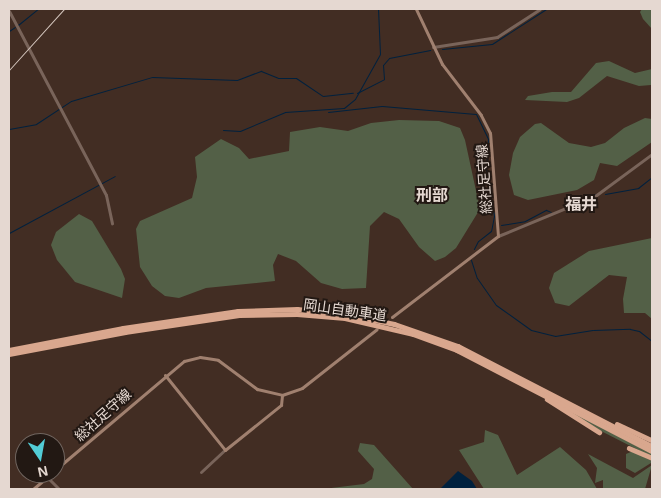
<!DOCTYPE html>
<meta charset="utf-8">
<style>
body{margin:0}
#map{position:relative;width:661px;height:498px;overflow:hidden;background:#422d23;font-family:Arial,"Noto Sans JP",sans-serif}
div>[style]{position:absolute}
.green>*{inset:0;background:#536047}
.water>*{inset:0;background:#00213e}
.stream>*{height:1px;margin:-0.5px;padding:0 0.5px;transform-origin:0.5px;border-radius:0.5px;background:#00213e}
.tertiary>*{height:3px;margin:-1.5px;padding:0 1.5px;transform-origin:1.5px;border-radius:1.5px;background:#79645a}
.secondary>*{height:3px;margin:-1.5px;padding:0 1.5px;transform-origin:1.5px;border-radius:1.5px;background:#a0806f}
.motorway>*{height:4.5px;margin:-2.25px;padding:0 2.25px;transform-origin:2.25px;border-radius:2.25px;background:#d9a78e}
.rail>*{height:1px;margin:-0.5px;padding:0 0.5px;transform-origin:0.5px;border-radius:0.5px;background:#d3c5bd}
span{translate:-50% -50%;white-space:nowrap;text-align:center;line-height:1.15;-webkit-text-stroke:4px #221813;paint-order:stroke}
.street-label{font-size:14px;color:#e5d8d1}
.quarter-label{font-size:16px;color:#e5d8d1;font-weight:700}
.frame{position:absolute;inset:0;border:10px solid #e5d8d1;pointer-events:none}
.north{position:absolute;left:15px;top:433px;width:50px;height:50px;box-sizing:border-box;background:#221813;border:1px solid #70655f;border-radius:50%;rotate:168deg;font-size:14px;font-weight:700;line-height:20px;text-align:center;color:#e5d8d1}
.north::after{content:'';display:block;margin:auto;width:18px;height:22px;background:#52ccd6;clip-path:polygon(50% 0,100% 100%,50% 72%,0 100%)}
</style>
<div id="map">
<div class="green">
<i style="clip-path:polygon(642px 9px,652px 9px,652px 29px,643px 19px,640px 12px)"></i>
<i style="clip-path:polygon(609px 61px,635px 73px,652px 69px,651px 85px,639px 86px,607px 76px,579px 98px,567px 102px,525px 100px,528px 96px,552px 92px,571px 92px,596px 63px)"></i>
<i style="clip-path:polygon(645px 118px,652px 119px,652px 142px,617px 166px,600px 163px,594px 180px,577px 190px,528px 200px,514px 195px,509px 175px,513px 153px,520px 137px,535px 124px,541px 123px,569px 143px,591px 147px,605px 143px,624px 128px)"></i>
<i style="clip-path:polygon(399px 120px,439px 121px,460px 128px,465px 140px,480px 209px,456px 248px,445px 257px,435px 261px,419px 247px,399px 219px,384px 212px,370px 226px,366px 288px,342px 289px,321px 283px,296px 261px,278px 254px,273px 265px,275px 281px,206px 288px,179px 298px,165px 296px,152px 286px,140px 267px,136px 229px,140px 221px,192px 198px,197px 177px,195px 157px,221px 139px,239px 148px,249px 159px,289px 151px,290px 132px,320px 127px,348px 131px,371px 123px)"></i>
<i style="clip-path:polygon(79px 214px,92px 221px,121px 269px,125px 279px,122px 298px,75px 282px,57px 260px,51px 245px,56px 232px)"></i>
<i style="clip-path:polygon(652px 238px,652px 319px,645px 313px,624px 313px,623px 299px,627px 277px,609px 275px,569px 306px,555px 303px,549px 288px,554px 273px,589px 251px)"></i>
<i style="clip-path:polygon(553px 402px,652px 454px,652px 457px,601px 431px)"></i>
<i style="clip-path:polygon(485px 430px,498px 435px,517px 475px,560px 447px,586px 470px,597px 489px,484px 489px,459px 450px,484px 442px)"></i>
<i style="clip-path:polygon(360px 443px,374px 445px,413px 489px,323px 489px,364px 484px,372px 479px,374px 469px,358px 451px)"></i>
<i style="clip-path:polygon(633px 451px,652px 461px,651px 463px,635px 473px,626px 468px,626px 454px)"></i>
<i style="clip-path:polygon(588px 454px,633px 478px,652px 465px,645px 489px,603px 489px,603px 480px,595px 483px,597px 468px)"></i>
</div>
<div class="water">
<i style="clip-path:polygon(458px 471px,472px 481px,477px 489px,440px 489px)"></i>
</div>
<div class="stream">
<i style="left:18px;top:25px;width:26px;rotate:-39deg"></i>
<i style="left:9px;top:31px;width:7px;rotate:-34deg"></i>
<i style="left:442px;top:49px;width:50px;rotate:-5.7deg"></i>
<i style="left:492px;top:44px;width:64px;rotate:-32.9deg"></i>
<i style="left:357px;top:93px;width:30px;rotate:-27deg"></i>
<i style="left:384px;top:79px;width:14px;rotate:-94deg"></i>
<i style="left:383px;top:65px;width:9px;rotate:-49deg"></i>
<i style="left:389px;top:58px;width:42px;rotate:-11deg"></i>
<i style="left:328px;top:112px;width:54px;rotate:-6.3deg"></i>
<i style="left:382px;top:106px;width:94px;rotate:4.9deg"></i>
<i style="left:476px;top:114px;width:28px;rotate:64deg"></i>
<i style="left:488px;top:139px;width:30px;rotate:94deg"></i>
<i style="left:486px;top:169px;width:48px;rotate:80.3deg"></i>
<i style="left:494px;top:216px;width:15px;rotate:101deg"></i>
<i style="left:491px;top:231px;width:16px;rotate:142deg"></i>
<i style="left:478px;top:241px;width:9px;rotate:117deg"></i>
<i style="left:9px;top:129px;width:27px;rotate:-10deg"></i>
<i style="left:36px;top:124px;width:42px;rotate:-33.3deg"></i>
<i style="left:71px;top:101px;width:84px;rotate:-16.5deg"></i>
<i style="left:152px;top:77px;width:85px;rotate:2deg"></i>
<i style="left:237px;top:80px;width:26px;rotate:-21deg"></i>
<i style="left:261px;top:71px;width:18px;rotate:22deg"></i>
<i style="left:278px;top:78px;width:18px"></i>
<i style="left:296px;top:78px;width:32px;rotate:34deg"></i>
<i style="left:323px;top:96px;width:30px;rotate:-6deg"></i>
<i style="left:223px;top:130px;width:17px;rotate:3deg"></i>
<i style="left:240px;top:131px;width:49px;rotate:-22.9deg"></i>
<i style="left:285px;top:112px;width:59px;rotate:-3.9deg"></i>
<i style="left:344px;top:108px;width:14px;rotate:-39deg"></i>
<i style="left:355px;top:99px;width:51px;rotate:-60.9deg"></i>
<i style="left:380px;top:54px;width:45px;rotate:-92.5deg"></i>
<i style="left:605px;top:194px;width:34px;rotate:-10deg"></i>
<i style="left:638px;top:188px;width:18px;rotate:-38deg"></i>
<i style="left:582px;top:200px;width:14px;rotate:-25deg"></i>
<i style="left:501px;top:225px;width:24px;rotate:-9deg"></i>
<i style="left:525px;top:221px;width:24px;rotate:-28deg"></i>
<i style="left:546px;top:210px;width:5px;rotate:22deg"></i>
<i style="left:9px;top:233px;width:120px;rotate:-28.3deg"></i>
<i style="left:471px;top:260px;width:19px;rotate:72deg"></i>
<i style="left:477px;top:278px;width:33px;rotate:55deg"></i>
<i style="left:496px;top:305px;width:43px;rotate:35.5deg"></i>
<i style="left:531px;top:330px;width:25px;rotate:14deg"></i>
<i style="left:555px;top:336px;width:38px;rotate:-9deg"></i>
<i style="left:593px;top:330px;width:37px;rotate:-2deg"></i>
<i style="left:630px;top:329px;width:9px;rotate:13deg"></i>
<i style="left:639px;top:331px;width:16px;rotate:38deg"></i>
</div>
<div class="tertiary">
<i style="left:9px;top:11px;width:208px;rotate:62.2deg"></i>
<i style="left:106px;top:195px;width:29px;rotate:78deg"></i>
<i style="left:433px;top:47px;width:65px;rotate:-8.9deg"></i>
<i style="left:497px;top:37px;width:51px;rotate:-33.1deg"></i>
<i style="left:498px;top:236px;width:105px;rotate:-22.4deg"></i>
<i style="left:595px;top:196px;width:71px;rotate:-36.4deg"></i>
<i style="left:201px;top:472px;width:33px;rotate:-43deg"></i>
<i style="left:47px;top:477px;width:17px;rotate:45deg"></i>
</div>
<div class="secondary">
<i style="left:392px;top:317px;width:133px;rotate:-37.4deg"></i>
<i style="left:498px;top:236px;width:103px;rotate:-94.4deg"></i>
<i style="left:490px;top:133px;width:20px;rotate:-117deg"></i>
<i style="left:481px;top:115px;width:64px;rotate:-127.4deg"></i>
<i style="left:442px;top:64px;width:61px;rotate:-115.3deg"></i>
<i style="left:165px;top:375px;width:96px;rotate:51.3deg"></i>
<i style="left:225px;top:450px;width:72px;rotate:-38.8deg"></i>
<i style="left:281px;top:405px;width:10px;rotate:-84deg"></i>
<i style="left:55px;top:470px;width:169px;rotate:-40.2deg"></i>
<i style="left:184px;top:361px;width:16px;rotate:-14deg"></i>
<i style="left:200px;top:357px;width:18px;rotate:9deg"></i>
<i style="left:218px;top:360px;width:49px;rotate:36.6deg"></i>
<i style="left:257px;top:389px;width:26px;rotate:13deg"></i>
<i style="left:282px;top:395px;width:21px;rotate:-19deg"></i>
<i style="left:302px;top:388px;width:95px;rotate:-38.2deg"></i>
<i style="left:33px;top:489px;width:25px;rotate:-40deg"></i>
</div>
<div class="motorway">
<i style="left:9px;top:350px;width:116px;rotate:-10.9deg"></i>
<i style="left:123px;top:328px;width:116px;rotate:-8.4deg"></i>
<i style="left:238px;top:311px;width:59px;rotate:-1.9deg"></i>
<i style="left:297px;top:309px;width:48px;rotate:5.9deg"></i>
<i style="left:345px;top:314px;width:50px;rotate:11.5deg"></i>
<i style="left:394px;top:324px;width:68px;rotate:19deg"></i>
<i style="left:458px;top:346px;width:218px;rotate:27.3deg"></i>
<i style="left:9px;top:354px;width:118px;rotate:-10.7deg"></i>
<i style="left:125px;top:332px;width:115px;rotate:-8.5deg"></i>
<i style="left:239px;top:315px;width:58px;rotate:-1deg"></i>
<i style="left:297px;top:314px;width:48px;rotate:4.8deg"></i>
<i style="left:345px;top:318px;width:70px;rotate:13.2deg"></i>
<i style="left:413px;top:334px;width:47px;rotate:20deg"></i>
<i style="left:457px;top:350px;width:220px;rotate:27.4deg"></i>
<i style="left:547px;top:399px;width:62px;rotate:32.4deg"></i>
<i style="left:617px;top:424px;width:38px;rotate:25deg"></i>
<i style="left:629px;top:448px;width:25px;rotate:23deg"></i>
</div>
<div class="rail">
<i style="left:9px;top:70px;width:82px;rotate:-48deg"></i>
</div>
<div class="street-label">
<span style="left:484px;top:179px;rotate:-94deg">総社足守線</span>
<span style="left:345px;top:310px;rotate:8deg">岡山自動車道</span>
<span style="left:103px;top:415px;rotate:-42deg">総社足守線</span>
</div>
<div class="quarter-label">
<span style="left:432px;top:196px">刑部</span>
<span style="left:581px;top:205px">福井</span>
</div>
<div class="frame"></div>
<div class="north">N</div>
</div>
